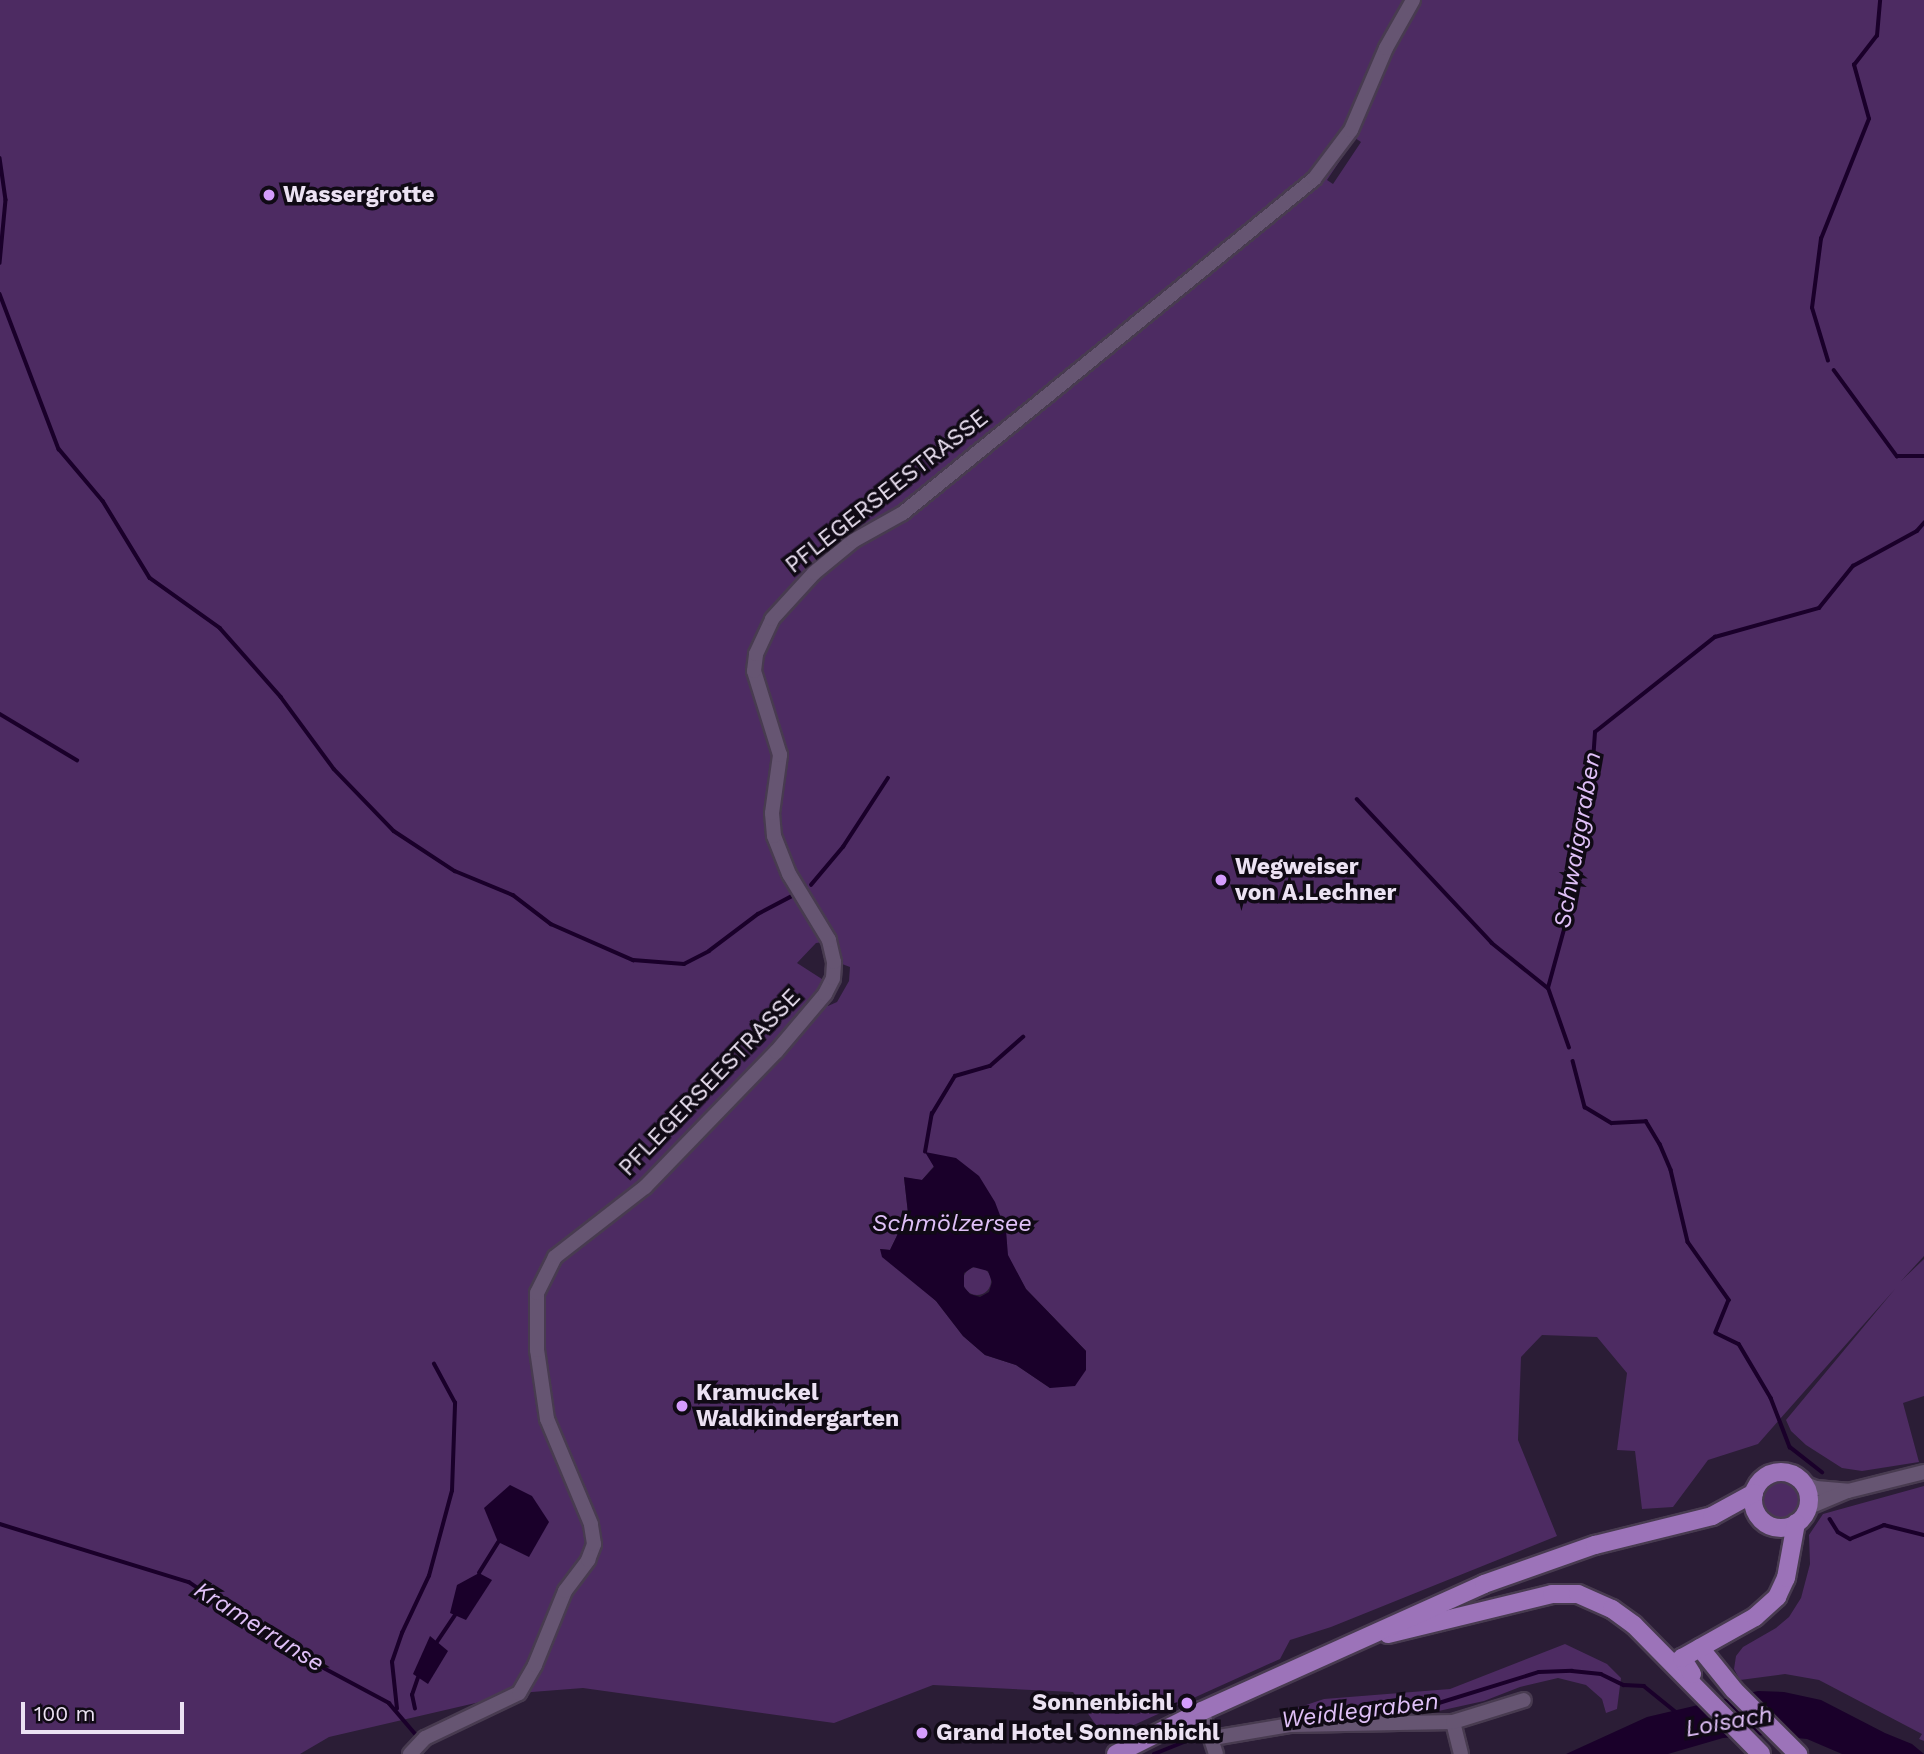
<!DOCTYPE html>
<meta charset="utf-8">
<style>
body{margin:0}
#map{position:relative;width:1924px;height:1754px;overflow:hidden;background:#2b1d36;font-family:"Work Sans",sans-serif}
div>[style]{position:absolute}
.green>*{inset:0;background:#4d2b62}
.round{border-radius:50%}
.water>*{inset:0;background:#1a002a}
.stream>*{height:3.5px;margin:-1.75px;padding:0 1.75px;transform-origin:1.75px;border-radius:1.75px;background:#1a002a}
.roads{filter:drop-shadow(2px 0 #483b50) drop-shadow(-2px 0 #483b50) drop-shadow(0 2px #483b50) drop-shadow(0 -2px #483b50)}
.minor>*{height:14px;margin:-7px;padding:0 7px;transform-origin:7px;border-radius:7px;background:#665572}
.major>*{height:18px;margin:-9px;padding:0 9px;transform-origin:9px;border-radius:9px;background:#9c73b9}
.major>.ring{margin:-9px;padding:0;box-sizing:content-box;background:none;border:18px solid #9c73b9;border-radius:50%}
.dots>*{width:19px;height:19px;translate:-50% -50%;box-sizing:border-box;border:4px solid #100a15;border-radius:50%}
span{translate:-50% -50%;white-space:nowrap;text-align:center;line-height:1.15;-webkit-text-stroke:7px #100a15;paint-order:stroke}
.poi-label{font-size:23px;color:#ece2f3;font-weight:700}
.left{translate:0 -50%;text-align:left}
.right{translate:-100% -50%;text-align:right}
.street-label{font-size:23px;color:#ece2f3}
.water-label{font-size:24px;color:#e0c0f8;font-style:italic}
.scale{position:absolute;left:21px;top:1702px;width:163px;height:32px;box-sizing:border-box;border:4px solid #ece2f3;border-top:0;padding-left:9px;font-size:21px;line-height:24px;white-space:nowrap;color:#ece2f3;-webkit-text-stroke:5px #100a15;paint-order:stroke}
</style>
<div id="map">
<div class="green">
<i style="clip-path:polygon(evenodd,0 0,1924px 0,1924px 1256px,1901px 1281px,1924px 1259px,1924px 1396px,1903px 1403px,1919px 1462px,1862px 1471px,1842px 1468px,1806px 1445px,1791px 1431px,1786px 1420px,1895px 1289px,1758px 1444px,1708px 1460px,1673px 1507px,1642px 1509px,1635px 1451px,1617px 1450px,1627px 1373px,1597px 1337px,1542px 1335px,1521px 1357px,1518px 1440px,1557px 1536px,1331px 1627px,1290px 1640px,1280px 1659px,1105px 1738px,1073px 1692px,933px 1685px,834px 1723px,583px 1688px,519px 1693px,329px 1737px,300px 1754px,0 1754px,0 0,1355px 138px,1361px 142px,1333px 184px,1327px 180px,1355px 138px,0 0,823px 942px,828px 971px,825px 981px,797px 963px,816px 943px,823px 942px,0 0,842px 964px,850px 967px,849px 981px,837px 1002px,828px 1006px,826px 1004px,838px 985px,842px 964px,0 0,926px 1152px,1006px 1231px,1007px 1255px,1026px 1289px,1086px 1351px,1050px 1388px,1016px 1365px,985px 1355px,963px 1336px,936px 1301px,880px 1249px,890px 1250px,908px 1213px,904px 1178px,922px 1180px,934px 1166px,926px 1152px)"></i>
<i class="round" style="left:963px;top:1267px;width:28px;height:28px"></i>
<i class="round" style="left:1758px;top:1479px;width:44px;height:44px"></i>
<i style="clip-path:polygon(1924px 1486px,1924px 1741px,1919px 1739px,1922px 1734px,1819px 1680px,1785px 1674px,1740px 1680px,1734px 1669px,1736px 1656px,1743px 1647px,1776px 1628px,1789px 1617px,1801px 1598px,1810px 1564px,1809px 1535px,1823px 1514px)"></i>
<i style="clip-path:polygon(1565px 1644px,1607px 1664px,1621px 1678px,1617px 1709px,1606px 1713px,1602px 1699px,1586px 1685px,1558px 1678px,1520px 1687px,1484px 1701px,1434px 1712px,1288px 1711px,1324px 1699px,1450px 1689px)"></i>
</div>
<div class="water">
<i style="clip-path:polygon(evenodd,925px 1152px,956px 1158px,979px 1176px,995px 1202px,1006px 1231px,1008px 1255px,1026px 1289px,1086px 1351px,1086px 1370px,1075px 1386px,1050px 1388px,1016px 1365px,985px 1355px,963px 1336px,936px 1301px,882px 1257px,880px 1249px,890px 1250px,908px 1213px,904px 1177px,922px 1180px,934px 1167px,925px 1152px,973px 1267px,988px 1271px,992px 1282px,989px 1292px,980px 1297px,970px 1294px,964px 1287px,964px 1273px,973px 1267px)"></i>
<i style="clip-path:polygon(510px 1485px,532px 1496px,549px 1522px,529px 1557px,498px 1542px,484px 1508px)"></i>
<i style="clip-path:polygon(479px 1573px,492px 1580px,466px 1620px,450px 1613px,457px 1585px)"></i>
<i style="clip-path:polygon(430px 1636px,448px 1651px,428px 1684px,413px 1674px)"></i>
<i style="clip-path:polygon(1758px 1691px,1784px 1692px,1821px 1700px,1885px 1733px,1912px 1744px,1924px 1754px,1842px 1754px,1807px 1739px,1765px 1735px,1723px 1738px,1668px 1754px,1566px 1754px,1647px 1717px)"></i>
</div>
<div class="stream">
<i style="left:0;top:158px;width:42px;rotate:81.9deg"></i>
<i style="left:6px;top:200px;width:63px;rotate:95.4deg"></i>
<i style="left:0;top:294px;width:166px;rotate:69.2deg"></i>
<i style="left:59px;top:449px;width:68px;rotate:49.8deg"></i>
<i style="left:103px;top:501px;width:90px;rotate:58.6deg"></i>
<i style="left:150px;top:578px;width:86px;rotate:35.5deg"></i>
<i style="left:220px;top:628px;width:92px;rotate:48.5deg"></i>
<i style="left:281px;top:697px;width:89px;rotate:53.6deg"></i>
<i style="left:334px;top:769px;width:86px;rotate:45.9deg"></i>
<i style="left:394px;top:831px;width:73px;rotate:33.3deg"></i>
<i style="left:455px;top:871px;width:63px;rotate:22.5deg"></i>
<i style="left:513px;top:895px;width:48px;rotate:37.3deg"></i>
<i style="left:551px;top:924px;width:90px;rotate:23.7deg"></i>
<i style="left:633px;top:960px;width:51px;rotate:4.5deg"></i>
<i style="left:684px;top:964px;width:28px;rotate:-27deg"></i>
<i style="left:709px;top:951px;width:61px;rotate:-37.1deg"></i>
<i style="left:758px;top:914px;width:41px;rotate:-27.8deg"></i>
<i style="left:1828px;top:361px;width:55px;rotate:-106.8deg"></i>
<i style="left:1812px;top:308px;width:70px;rotate:-82.6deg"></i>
<i style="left:1821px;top:239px;width:129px;rotate:-68.2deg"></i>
<i style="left:1869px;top:119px;width:56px;rotate:-105.5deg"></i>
<i style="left:1854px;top:65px;width:37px;rotate:-52deg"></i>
<i style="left:1877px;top:36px;width:36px;rotate:-85deg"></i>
<i style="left:1834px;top:370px;width:107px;rotate:53.8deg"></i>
<i style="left:1897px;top:456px;width:27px"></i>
<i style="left:0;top:714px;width:90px;rotate:30.9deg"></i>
<i style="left:1357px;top:799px;width:197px;rotate:46.8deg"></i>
<i style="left:1492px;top:943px;width:72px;rotate:38.8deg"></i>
<i style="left:811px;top:885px;width:50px;rotate:-49.9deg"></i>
<i style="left:843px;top:847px;width:82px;rotate:-56.9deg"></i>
<i style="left:1569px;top:1048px;width:64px;rotate:-109.3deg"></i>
<i style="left:1548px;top:988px;width:80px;rotate:-74.7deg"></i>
<i style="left:1569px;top:911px;width:122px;rotate:-79.6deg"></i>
<i style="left:1591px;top:791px;width:59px;rotate:-86.1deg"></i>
<i style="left:1595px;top:732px;width:153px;rotate:-38.4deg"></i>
<i style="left:1715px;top:637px;width:108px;rotate:-15.6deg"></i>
<i style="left:1819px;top:608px;width:54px;rotate:-51deg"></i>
<i style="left:1853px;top:566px;width:73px;rotate:-28.7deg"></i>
<i style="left:1917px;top:531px;width:11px;rotate:-49deg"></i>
<i style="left:1573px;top:1061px;width:48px;rotate:75.4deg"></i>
<i style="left:1585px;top:1107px;width:31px;rotate:31deg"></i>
<i style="left:1612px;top:1123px;width:34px;rotate:-3deg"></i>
<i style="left:1646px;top:1121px;width:27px;rotate:59deg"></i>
<i style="left:1660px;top:1144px;width:28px;rotate:67deg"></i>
<i style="left:1671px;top:1170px;width:74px;rotate:76.7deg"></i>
<i style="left:1688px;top:1242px;width:71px;rotate:54.7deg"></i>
<i style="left:1729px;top:1300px;width:35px;rotate:112deg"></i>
<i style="left:1716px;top:1333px;width:25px;rotate:26deg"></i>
<i style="left:1739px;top:1344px;width:63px;rotate:59.3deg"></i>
<i style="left:1771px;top:1398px;width:53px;rotate:68.8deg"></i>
<i style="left:1790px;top:1447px;width:41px;rotate:38deg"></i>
<i style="left:925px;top:1152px;width:39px;rotate:-80deg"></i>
<i style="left:932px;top:1114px;width:44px;rotate:-58.8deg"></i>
<i style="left:955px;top:1076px;width:36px;rotate:-16deg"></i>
<i style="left:990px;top:1066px;width:44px;rotate:-41.3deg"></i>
<i style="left:1830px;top:1519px;width:15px;rotate:58deg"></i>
<i style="left:1838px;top:1532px;width:14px;rotate:30deg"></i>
<i style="left:1850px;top:1539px;width:37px;rotate:-22deg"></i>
<i style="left:1884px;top:1525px;width:41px;rotate:14deg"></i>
<i style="left:0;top:1524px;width:198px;rotate:17.1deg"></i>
<i style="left:189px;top:1582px;width:112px;rotate:34.4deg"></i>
<i style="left:281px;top:1645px;width:123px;rotate:28.2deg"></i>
<i style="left:389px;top:1703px;width:45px;rotate:49.5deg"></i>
<i style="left:479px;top:1573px;width:36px;rotate:-58deg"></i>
<i style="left:437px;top:1642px;width:32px;rotate:-56deg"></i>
<i style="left:397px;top:1709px;width:47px;rotate:-96.1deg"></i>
<i style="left:392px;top:1662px;width:31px;rotate:-71deg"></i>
<i style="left:402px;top:1633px;width:63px;rotate:-64.7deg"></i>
<i style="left:429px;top:1576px;width:88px;rotate:-74.9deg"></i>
<i style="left:452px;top:1491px;width:88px;rotate:-88deg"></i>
<i style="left:455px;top:1403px;width:44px;rotate:-118.3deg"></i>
<i style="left:415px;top:1709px;width:14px;rotate:-102deg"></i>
<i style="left:412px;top:1695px;width:18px;rotate:-71deg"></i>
<i style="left:1236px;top:1727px;width:116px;rotate:-8.9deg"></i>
<i style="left:1351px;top:1709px;width:75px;rotate:-1.5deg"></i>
<i style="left:1426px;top:1707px;width:118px;rotate:-17.2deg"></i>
<i style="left:1539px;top:1672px;width:33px;rotate:-2deg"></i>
<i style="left:1572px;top:1671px;width:29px;rotate:6deg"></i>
<i style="left:1601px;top:1674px;width:25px;rotate:26deg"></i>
<i style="left:1624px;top:1685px;width:20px;rotate:3deg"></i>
<i style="left:1644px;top:1686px;width:40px;rotate:39deg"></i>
<i style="left:1154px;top:1754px;width:54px;rotate:-21.8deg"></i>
</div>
<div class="roads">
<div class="minor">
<i style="left:1803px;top:1483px;width:14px;rotate:21deg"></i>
<i style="left:1816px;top:1488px;width:32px;rotate:5deg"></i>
<i style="left:1848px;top:1491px;width:78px;rotate:-14deg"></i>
<i style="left:1807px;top:1508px;width:43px;rotate:-23deg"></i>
<i style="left:1202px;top:1711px;width:45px;rotate:72deg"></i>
<i style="left:1453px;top:1722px;width:33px;rotate:76deg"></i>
<i style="left:1213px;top:1738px;width:79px;rotate:-9.5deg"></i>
<i style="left:1291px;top:1725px;width:162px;rotate:-1.1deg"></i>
<i style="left:1453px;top:1722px;width:74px;rotate:-17.2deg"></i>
<i style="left:410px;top:1754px;width:22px;rotate:-47deg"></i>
<i style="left:425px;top:1738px;width:104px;rotate:-25.6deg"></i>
<i style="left:519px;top:1693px;width:32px;rotate:-60deg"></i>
<i style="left:535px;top:1665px;width:80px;rotate:-67.9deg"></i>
<i style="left:565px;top:1591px;width:39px;rotate:-53deg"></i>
<i style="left:588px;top:1560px;width:17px;rotate:-69deg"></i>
<i style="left:594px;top:1544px;width:20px;rotate:-99deg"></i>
<i style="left:591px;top:1524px;width:114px;rotate:-112.7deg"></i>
<i style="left:547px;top:1419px;width:70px;rotate:-98.2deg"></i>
<i style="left:537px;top:1350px;width:57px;rotate:-90deg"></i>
<i style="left:537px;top:1293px;width:40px;rotate:-63.4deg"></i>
<i style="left:555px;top:1257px;width:114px;rotate:-37.9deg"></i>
<i style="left:645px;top:1187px;width:188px;rotate:-45.9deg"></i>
<i style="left:776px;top:1052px;width:76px;rotate:-49.8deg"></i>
<i style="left:825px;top:994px;width:18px;rotate:-63deg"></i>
<i style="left:833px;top:978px;width:16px;rotate:-86deg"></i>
<i style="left:834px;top:962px;width:23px;rotate:-103deg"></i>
<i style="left:829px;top:940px;width:77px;rotate:-121.2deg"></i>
<i style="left:789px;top:874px;width:41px;rotate:-111.5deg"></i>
<i style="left:774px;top:836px;width:23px;rotate:-95deg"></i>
<i style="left:772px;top:813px;width:59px;rotate:-82.1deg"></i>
<i style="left:780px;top:755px;width:88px;rotate:-107.2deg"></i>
<i style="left:754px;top:671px;width:17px;rotate:-83deg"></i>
<i style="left:756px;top:654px;width:38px;rotate:-65deg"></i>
<i style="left:772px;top:619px;width:62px;rotate:-47.6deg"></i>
<i style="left:814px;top:573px;width:50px;rotate:-39.4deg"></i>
<i style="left:853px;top:541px;width:57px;rotate:-29.2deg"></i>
<i style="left:903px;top:513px;width:530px;rotate:-39.1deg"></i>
<i style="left:1314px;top:179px;width:61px;rotate:-52.9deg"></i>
<i style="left:1351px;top:130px;width:89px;rotate:-66.9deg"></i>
<i style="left:1386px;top:48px;width:55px;rotate:-60.6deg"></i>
</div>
<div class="major">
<i class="ring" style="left:1753px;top:1472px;width:38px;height:38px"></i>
<i style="left:1388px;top:1634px;width:169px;rotate:-13.7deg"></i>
<i style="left:1552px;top:1594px;width:26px"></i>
<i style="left:1578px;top:1594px;width:37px;rotate:24deg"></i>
<i style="left:1612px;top:1609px;width:27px;rotate:36deg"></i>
<i style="left:1634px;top:1625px;width:181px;rotate:45.4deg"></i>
<i style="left:1700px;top:1648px;width:54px;rotate:51deg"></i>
<i style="left:1734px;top:1690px;width:91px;rotate:45deg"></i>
<i style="left:1692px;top:1674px;width:19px;rotate:-122deg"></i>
<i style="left:1682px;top:1658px;width:84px;rotate:-29.3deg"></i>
<i style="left:1755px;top:1617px;width:30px;rotate:-42deg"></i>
<i style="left:1777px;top:1597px;width:21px;rotate:-65deg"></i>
<i style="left:1786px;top:1578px;width:56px;rotate:-79.7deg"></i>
<i style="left:1116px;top:1754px;width:96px;rotate:-26.6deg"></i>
<i style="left:1202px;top:1711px;width:309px;rotate:-24.2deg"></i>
<i style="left:1484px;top:1584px;width:118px;rotate:-19.4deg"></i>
<i style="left:1595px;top:1545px;width:121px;rotate:-13.9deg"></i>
<i style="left:1712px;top:1516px;width:48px;rotate:-28.7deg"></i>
</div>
</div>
<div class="dots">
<i style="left:269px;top:195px;background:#d49cfc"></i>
<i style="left:1221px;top:880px;background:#d49cfc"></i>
<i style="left:682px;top:1406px;background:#d49cfc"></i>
<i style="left:1187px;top:1703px;background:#d49cfc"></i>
<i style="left:922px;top:1733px;background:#d49cfc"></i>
</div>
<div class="poi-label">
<span class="left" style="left:283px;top:195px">Wassergrotte</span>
<span class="left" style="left:1235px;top:880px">Wegweiser<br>von A.Lechner</span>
<span class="left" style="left:696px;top:1406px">Kramuckel<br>Waldkindergarten</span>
<span class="right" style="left:1173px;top:1703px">Sonnenbichl</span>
<span class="left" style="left:936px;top:1733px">Grand Hotel Sonnenbichl</span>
</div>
<div class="street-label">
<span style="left:887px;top:492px;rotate:-38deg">PFLEGERSEESTRASSE</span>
<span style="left:710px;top:1083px;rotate:-46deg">PFLEGERSEESTRASSE</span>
</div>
<div class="water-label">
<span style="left:1578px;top:840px;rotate:-80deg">Schwaiggraben</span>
<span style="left:952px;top:1224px">Schmölzersee</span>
<span style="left:259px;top:1627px;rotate:32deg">Kramerrunse</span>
<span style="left:1360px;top:1711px;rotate:-7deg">Weidlegraben</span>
<span style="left:1729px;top:1722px;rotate:-10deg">Loisach</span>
</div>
<div class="scale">100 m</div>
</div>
